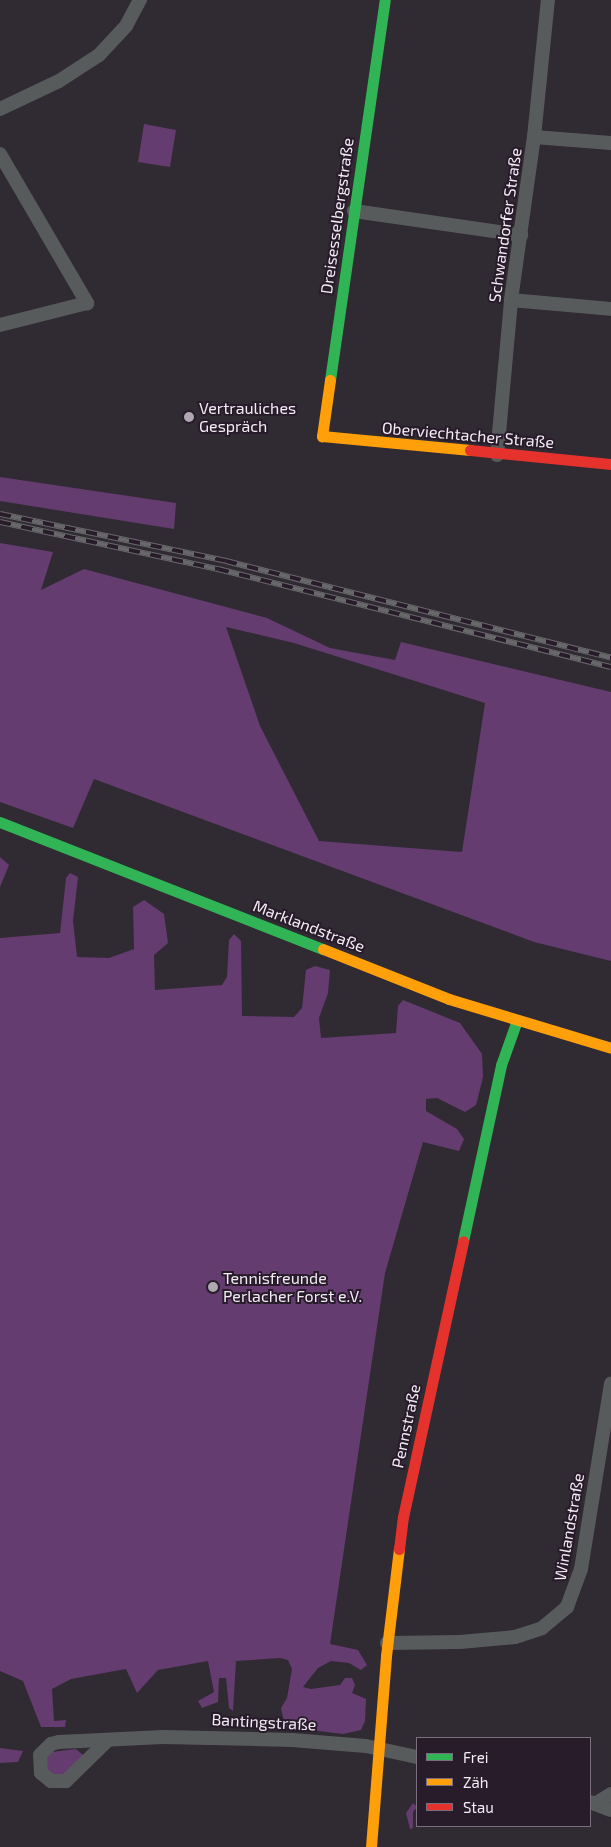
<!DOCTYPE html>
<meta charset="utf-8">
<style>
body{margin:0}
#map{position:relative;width:611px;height:1847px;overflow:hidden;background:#302a32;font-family:"Exo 2",sans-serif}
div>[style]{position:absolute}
.green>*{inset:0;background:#643c70}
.street>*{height:14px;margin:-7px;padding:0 7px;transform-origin:7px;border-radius:7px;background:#585b5b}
.fast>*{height:11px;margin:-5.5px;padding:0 5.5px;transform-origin:5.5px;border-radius:5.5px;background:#30b455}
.slow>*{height:11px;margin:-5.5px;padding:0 5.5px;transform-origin:5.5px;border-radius:5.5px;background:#ff9f0a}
.jam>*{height:11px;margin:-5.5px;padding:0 5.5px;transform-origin:5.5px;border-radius:5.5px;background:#e5322d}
.rail>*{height:5.5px;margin-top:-2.75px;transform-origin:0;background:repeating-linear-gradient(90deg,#281c2b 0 11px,#68686b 0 22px);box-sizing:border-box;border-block:1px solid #68686b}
.dots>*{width:14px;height:14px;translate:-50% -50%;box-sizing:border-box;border:2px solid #281c2b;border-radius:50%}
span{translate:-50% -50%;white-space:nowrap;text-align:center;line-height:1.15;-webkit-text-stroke:4px #281c2b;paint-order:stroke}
.street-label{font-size:16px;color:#f4ebf6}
.poi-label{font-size:16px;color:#f4ebf6}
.left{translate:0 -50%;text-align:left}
.legend{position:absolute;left:416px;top:1737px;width:175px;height:90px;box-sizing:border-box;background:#281c2b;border:1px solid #7a6f7c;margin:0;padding:6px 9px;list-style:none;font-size:15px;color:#f4ebf6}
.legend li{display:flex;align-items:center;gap:10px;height:25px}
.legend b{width:25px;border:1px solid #7a6f7c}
</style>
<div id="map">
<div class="green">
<i style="clip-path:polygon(144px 124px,176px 130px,170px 167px,138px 162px)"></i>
<i style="clip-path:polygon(0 477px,176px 503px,174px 529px,0 501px)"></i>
<i style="clip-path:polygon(evenodd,0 543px,53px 552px,41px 590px,84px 569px,267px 618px,330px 648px,395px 660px,401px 642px,611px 692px,611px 961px,534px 942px,94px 779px,73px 828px,0 802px,0 543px,226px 627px,294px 643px,485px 703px,462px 852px,319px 841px,260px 726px,226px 627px)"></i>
<i style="clip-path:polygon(0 857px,9px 865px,0 887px)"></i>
<i style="clip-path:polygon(70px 873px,78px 877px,73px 921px,77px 957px,109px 958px,134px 949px,133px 907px,144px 900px,164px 914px,168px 943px,154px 955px,155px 990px,222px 985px,227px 977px,229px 940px,234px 934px,241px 941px,242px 1016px,294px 1017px,302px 1008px,306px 970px,315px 966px,330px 970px,328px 993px,319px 1018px,321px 1038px,396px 1033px,398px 1006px,403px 1000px,460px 1023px,482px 1054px,483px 1077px,476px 1105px,465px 1112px,437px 1098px,426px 1099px,426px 1111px,457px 1129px,464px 1139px,459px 1151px,423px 1142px,385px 1273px,330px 1644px,358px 1650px,367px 1665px,361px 1670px,349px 1663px,331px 1661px,318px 1668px,303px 1687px,311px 1689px,340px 1685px,345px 1678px,352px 1678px,355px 1685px,352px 1693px,366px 1699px,365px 1721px,361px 1730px,343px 1734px,285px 1727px,281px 1708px,287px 1698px,292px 1669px,288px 1660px,280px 1658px,236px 1661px,233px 1711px,229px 1708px,226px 1678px,219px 1678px,218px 1702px,202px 1708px,198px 1701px,214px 1692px,208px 1661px,158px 1670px,137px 1693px,126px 1669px,71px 1679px,52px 1689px,54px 1721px,66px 1720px,65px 1727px,41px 1727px,23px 1681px,0 1671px,0 938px,60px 933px,66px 878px)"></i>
<i style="clip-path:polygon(0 1748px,23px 1751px,18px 1762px,0 1763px)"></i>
<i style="clip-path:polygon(76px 1749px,83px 1755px,66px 1775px,56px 1777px,47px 1771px,45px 1760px,52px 1752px)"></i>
<i style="clip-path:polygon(413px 1803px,417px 1807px,413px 1812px,413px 1828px,410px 1829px,406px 1813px)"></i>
</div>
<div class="street">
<i style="left:0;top:109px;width:65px;rotate:-25.4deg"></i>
<i style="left:59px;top:81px;width:48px;rotate:-33deg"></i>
<i style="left:99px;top:55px;width:40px;rotate:-47deg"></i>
<i style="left:126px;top:26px;width:30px;rotate:-62deg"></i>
<i style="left:534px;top:137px;width:77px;rotate:4.5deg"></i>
<i style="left:0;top:154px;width:173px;rotate:59.7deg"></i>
<i style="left:87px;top:303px;width:90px;rotate:165.8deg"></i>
<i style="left:354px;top:211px;width:169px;rotate:8.2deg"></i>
<i style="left:511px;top:300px;width:100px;rotate:5.1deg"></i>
<i style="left:497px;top:455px;width:156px;rotate:-84.8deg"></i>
<i style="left:511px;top:300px;width:165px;rotate:-82deg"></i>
<i style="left:534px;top:137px;width:138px;rotate:-84.2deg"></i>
<i style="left:387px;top:1643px;width:73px;rotate:-0.8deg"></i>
<i style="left:460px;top:1642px;width:55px;rotate:-5.2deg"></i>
<i style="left:515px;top:1637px;width:28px;rotate:-18deg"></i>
<i style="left:542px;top:1628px;width:33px;rotate:-40deg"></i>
<i style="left:567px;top:1607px;width:40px;rotate:-69.8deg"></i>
<i style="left:581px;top:1569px;width:188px;rotate:-80.8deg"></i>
<i style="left:108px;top:1740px;width:59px;rotate:135.7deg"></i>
<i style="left:66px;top:1781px;width:15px;rotate:180deg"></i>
<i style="left:51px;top:1781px;width:13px;rotate:-141deg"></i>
<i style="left:41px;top:1773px;width:18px;rotate:-93deg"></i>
<i style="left:40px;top:1755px;width:16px;rotate:-45deg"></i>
<i style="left:51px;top:1744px;width:8px;rotate:-14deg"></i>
<i style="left:59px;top:1742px;width:104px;rotate:-2.8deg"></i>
<i style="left:163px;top:1737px;width:129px;rotate:1.3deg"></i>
<i style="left:292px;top:1740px;width:74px;rotate:4.6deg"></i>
<i style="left:366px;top:1746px;width:52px;rotate:12.2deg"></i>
<i style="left:590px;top:1802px;width:22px;rotate:21deg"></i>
<i style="left:595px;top:1804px;width:19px;rotate:-32deg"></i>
</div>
<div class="fast">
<i style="left:330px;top:380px;width:384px;rotate:-81.8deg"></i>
<i style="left:0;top:822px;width:347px;rotate:21.5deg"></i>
<i style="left:463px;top:1241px;width:180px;rotate:-77.8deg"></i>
<i style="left:501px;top:1065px;width:48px;rotate:-70.4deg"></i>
</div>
<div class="slow">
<i style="left:330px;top:380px;width:57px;rotate:98.1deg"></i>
<i style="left:322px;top:436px;width:149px;rotate:5.4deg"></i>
<i style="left:323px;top:949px;width:136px;rotate:21.6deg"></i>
<i style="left:449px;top:999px;width:169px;rotate:16.8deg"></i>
<i style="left:371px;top:1847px;width:192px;rotate:-85.5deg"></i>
<i style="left:386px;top:1656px;width:108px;rotate:-83.1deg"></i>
</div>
<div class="jam">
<i style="left:470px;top:450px;width:142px;rotate:5.7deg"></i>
<i style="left:399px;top:1549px;width:32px;rotate:-83deg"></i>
<i style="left:403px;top:1517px;width:282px;rotate:-77.7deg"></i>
</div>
<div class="rail">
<i style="left:0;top:514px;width:231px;rotate:11.7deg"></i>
<i style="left:226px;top:561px;width:397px;rotate:14.1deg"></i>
<i style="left:0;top:522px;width:223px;rotate:12.2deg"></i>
<i style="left:218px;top:569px;width:405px;rotate:14deg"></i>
</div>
<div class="dots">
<i style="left:189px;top:417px;background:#afa7b1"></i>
<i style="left:213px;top:1287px;background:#afa7b1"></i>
</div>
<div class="street-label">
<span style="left:337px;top:216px;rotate:-82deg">Dreisesselbergstraße</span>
<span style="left:505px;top:225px;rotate:-82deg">Schwandorfer Straße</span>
<span style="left:468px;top:435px;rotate:5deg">Oberviechtacher Straße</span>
<span style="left:309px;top:926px;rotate:21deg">Marklandstraße</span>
<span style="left:406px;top:1426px;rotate:-78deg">Pennstraße</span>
<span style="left:569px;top:1527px;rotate:-80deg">Winlandstraße</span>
<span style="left:264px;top:1722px;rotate:3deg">Bantingstraße</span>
</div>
<div class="poi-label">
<span class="left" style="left:199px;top:417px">Vertrauliches<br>Gespräch</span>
<span class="left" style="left:223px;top:1287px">Tennisfreunde<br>Perlacher Forst e.V.</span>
</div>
<ul class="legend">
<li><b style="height:6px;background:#30b455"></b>Frei</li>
<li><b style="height:6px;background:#ff9f0a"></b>Zäh</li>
<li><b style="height:6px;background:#e5322d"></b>Stau</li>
</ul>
</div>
